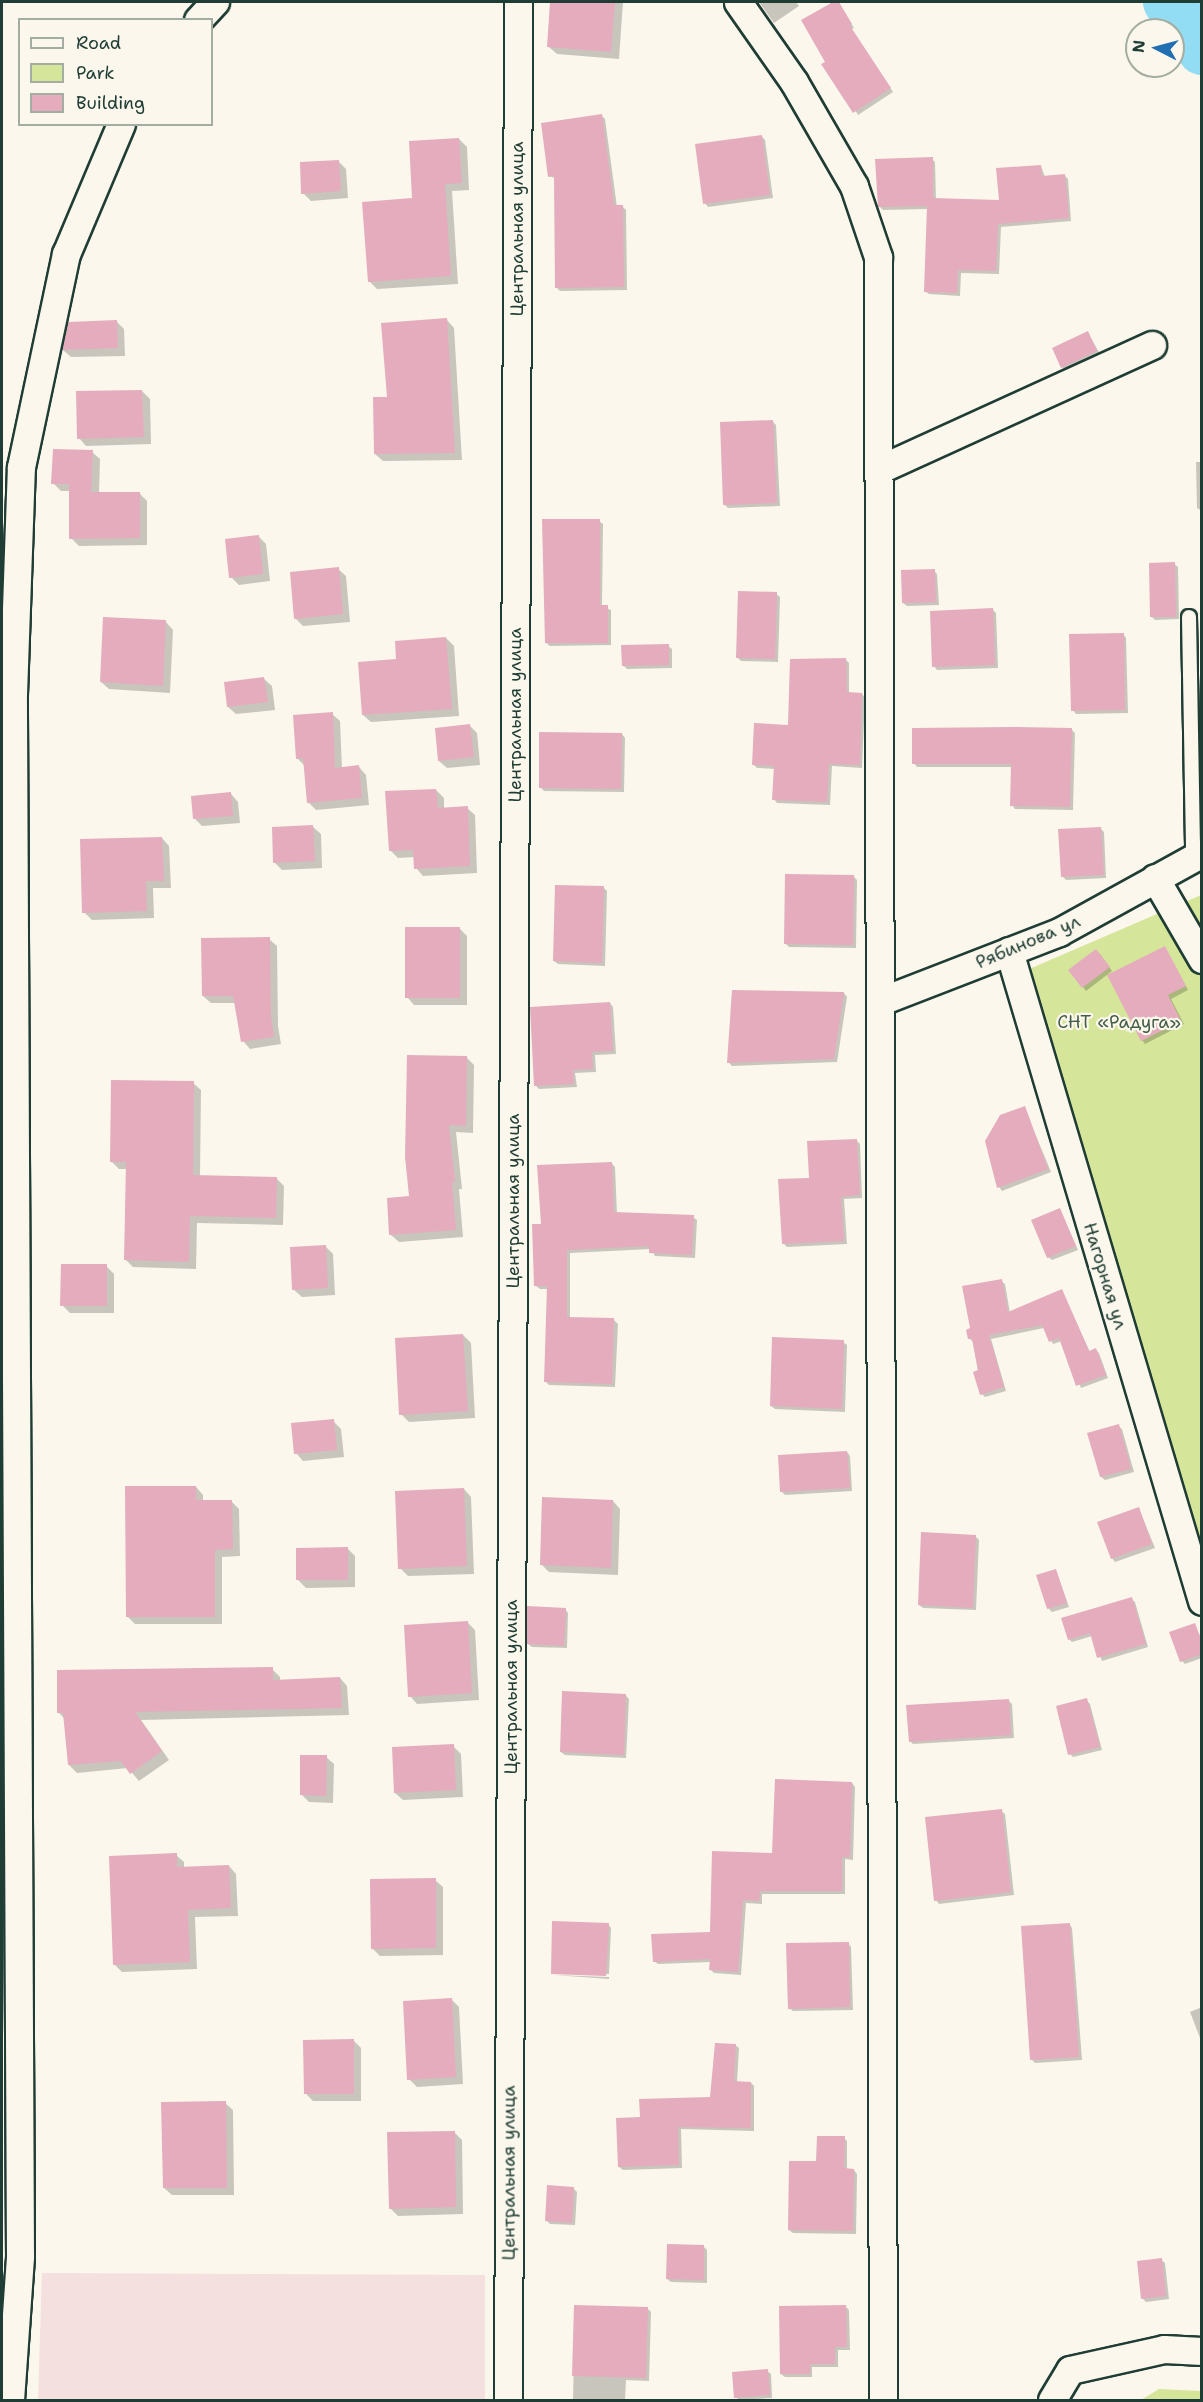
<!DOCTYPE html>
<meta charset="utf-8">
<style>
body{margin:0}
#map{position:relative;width:1203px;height:2402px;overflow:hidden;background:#fbf7ec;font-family:"Shantell Sans",sans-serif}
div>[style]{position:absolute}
.built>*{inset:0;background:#f4e0de}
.green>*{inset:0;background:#d5e599}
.shadow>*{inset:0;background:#0003}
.river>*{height:50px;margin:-25px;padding:0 25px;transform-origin:25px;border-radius:25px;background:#92dcf4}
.building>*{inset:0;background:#e4acbd}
.roads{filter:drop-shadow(2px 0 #1f3d34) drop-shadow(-2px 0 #1f3d34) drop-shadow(0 2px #1f3d34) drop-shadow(0 -2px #1f3d34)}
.service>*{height:14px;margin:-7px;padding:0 7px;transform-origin:7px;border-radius:7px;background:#fbf7ec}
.minor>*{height:27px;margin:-13.5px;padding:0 13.5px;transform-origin:13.5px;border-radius:13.5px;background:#fbf7ec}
span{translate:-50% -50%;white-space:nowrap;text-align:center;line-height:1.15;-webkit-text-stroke:4.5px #fbf7ec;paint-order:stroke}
.street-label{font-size:18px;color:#1f3d34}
.park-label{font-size:18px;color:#435f48}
.frame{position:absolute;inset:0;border:3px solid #1f3d34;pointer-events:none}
.legend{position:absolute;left:18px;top:18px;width:195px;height:108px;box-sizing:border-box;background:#fbf7ec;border:2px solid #a3ada2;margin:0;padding:8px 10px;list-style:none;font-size:18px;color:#1f3d34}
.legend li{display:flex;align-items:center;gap:12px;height:30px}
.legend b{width:30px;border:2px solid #a3ada2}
.north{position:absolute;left:1125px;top:18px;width:60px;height:60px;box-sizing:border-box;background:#fbf7ec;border:2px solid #a3ada2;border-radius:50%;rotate:276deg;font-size:16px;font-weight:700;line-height:24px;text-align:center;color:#1f3d34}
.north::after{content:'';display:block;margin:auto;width:21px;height:27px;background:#1f6fb2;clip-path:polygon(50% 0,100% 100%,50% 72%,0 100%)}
</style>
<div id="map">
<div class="built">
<i style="clip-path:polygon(42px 2273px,485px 2275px,485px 2400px,38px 2400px)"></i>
</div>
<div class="green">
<i style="clip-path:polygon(1201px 895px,1201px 1619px,1020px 973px)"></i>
<i style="clip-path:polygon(1159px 2389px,1201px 2391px,1201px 2400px,1141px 2400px)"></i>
</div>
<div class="shadow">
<i style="clip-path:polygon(552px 2px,623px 2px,619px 59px,557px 54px,549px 47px)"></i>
<i style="clip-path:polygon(759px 2px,796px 2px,799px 6px,774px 23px)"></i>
<i style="clip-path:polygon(838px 2px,854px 28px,852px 29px,893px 92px,858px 115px,803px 20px)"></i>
<i style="clip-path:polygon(602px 116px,605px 119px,617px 207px,623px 207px,626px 210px,627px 290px,560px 291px,557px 288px,556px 179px,550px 176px)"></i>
<i style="clip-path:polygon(762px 137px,765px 140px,773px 198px,708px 207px,705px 203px)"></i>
<i style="clip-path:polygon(459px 139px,467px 147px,469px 190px,452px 191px,458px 284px,377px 289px,369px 281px,414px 199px)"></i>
<i style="clip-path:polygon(932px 159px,935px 162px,936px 200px,1001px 202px,1041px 166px,1045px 177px,1064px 175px,1068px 179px,1071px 221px,1001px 227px,999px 274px,961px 273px,960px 296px,929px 294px,925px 291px,928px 209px,883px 210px,879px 206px)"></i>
<i style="clip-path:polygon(338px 161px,346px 169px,348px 198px,311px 201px,303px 193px)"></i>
<i style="clip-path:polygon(447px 320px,454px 328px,462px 460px,383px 461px,375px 454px)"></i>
<i style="clip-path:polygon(117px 322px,124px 329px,125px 356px,71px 357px,63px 350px)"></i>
<i style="clip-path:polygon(1088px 333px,1100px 354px,1065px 370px,1062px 367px)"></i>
<i style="clip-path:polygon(142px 391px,150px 399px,151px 444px,86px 446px,79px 438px)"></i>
<i style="clip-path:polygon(773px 422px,776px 425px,780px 506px,728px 508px,725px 505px)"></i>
<i style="clip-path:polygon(92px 452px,100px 459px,99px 494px,139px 493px,147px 501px,147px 545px,79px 546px,71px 538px,70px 491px,61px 491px,53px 483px)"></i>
<i style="clip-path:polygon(1196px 462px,1202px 462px,1202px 511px,1197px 508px)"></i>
<i style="clip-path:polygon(599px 521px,603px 524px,602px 606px,611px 610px,611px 645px,550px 646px,546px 643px)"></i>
<i style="clip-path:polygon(258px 536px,266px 544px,270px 581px,239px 585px,231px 577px)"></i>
<i style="clip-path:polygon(1174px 564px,1178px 567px,1179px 619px,1155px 620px,1152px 617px)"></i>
<i style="clip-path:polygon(338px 569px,346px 576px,350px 622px,303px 626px,296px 619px)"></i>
<i style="clip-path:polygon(934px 571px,937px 574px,939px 605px,907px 606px,903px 603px)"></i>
<i style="clip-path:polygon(776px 594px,780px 597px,778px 662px,741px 661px,737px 657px)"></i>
<i style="clip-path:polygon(993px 610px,996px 613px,998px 668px,937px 670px,934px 666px)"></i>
<i style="clip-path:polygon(166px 622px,173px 630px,170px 693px,109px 689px,101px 682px)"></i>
<i style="clip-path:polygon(1123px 634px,1126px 638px,1128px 713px,1076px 714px,1073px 710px)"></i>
<i style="clip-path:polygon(446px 638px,454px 646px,459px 716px,371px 722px,363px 715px,398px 660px)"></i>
<i style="clip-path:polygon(668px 646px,672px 649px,672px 668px,627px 669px,623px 665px)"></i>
<i style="clip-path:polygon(845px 659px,849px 663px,849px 694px,862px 694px,865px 698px,862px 768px,832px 766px,830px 805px,777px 803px,774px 799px,776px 769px,757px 768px,754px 765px)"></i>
<i style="clip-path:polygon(264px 679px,272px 686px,275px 710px,236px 714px,228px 707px)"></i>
<i style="clip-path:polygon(332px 714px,340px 721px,342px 769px,359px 767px,366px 775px,369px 805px,316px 810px,308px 802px,305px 766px,297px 758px)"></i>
<i style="clip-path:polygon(469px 725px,477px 733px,480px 765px,447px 768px,439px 761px)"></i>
<i style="clip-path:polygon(1072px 730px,1075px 733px,1073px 810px,1015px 809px,1012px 805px,1013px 767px,917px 767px,914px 763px)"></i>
<i style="clip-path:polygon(622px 734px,625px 738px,624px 792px,544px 791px,540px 787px)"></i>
<i style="clip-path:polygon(436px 790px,444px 798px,444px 809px,467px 808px,475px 815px,477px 873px,423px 876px,416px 868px,415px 857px,398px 858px,390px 850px)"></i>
<i style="clip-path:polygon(231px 794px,238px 802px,240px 823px,202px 826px,195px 819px)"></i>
<i style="clip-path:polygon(313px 827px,321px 834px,322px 868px,282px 870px,274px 862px)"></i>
<i style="clip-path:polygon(1101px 829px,1104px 832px,1106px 878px,1066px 880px,1062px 876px)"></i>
<i style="clip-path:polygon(162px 838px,169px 846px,171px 888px,153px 888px,154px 918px,92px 920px,84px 912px)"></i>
<i style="clip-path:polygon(853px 876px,857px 880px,856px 948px,789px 947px,786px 944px)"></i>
<i style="clip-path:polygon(604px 888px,607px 891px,605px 966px,558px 964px,554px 961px)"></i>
<i style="clip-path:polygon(460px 929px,467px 936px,467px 1005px,414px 1005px,407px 997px)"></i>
<i style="clip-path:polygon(269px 939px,277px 946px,278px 1026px,281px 1044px,250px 1049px,243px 1041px,236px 1003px,211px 1003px,203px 996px)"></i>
<i style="clip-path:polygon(1165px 948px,1188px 990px,1171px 999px,1184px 1024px,1145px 1044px,1142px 1040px)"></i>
<i style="clip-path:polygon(1100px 954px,1112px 971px,1086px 991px,1083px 987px)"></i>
<i style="clip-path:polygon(844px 993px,847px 997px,837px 1062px,732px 1066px,729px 1063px)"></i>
<i style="clip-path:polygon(610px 1003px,613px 1007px,616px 1054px,595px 1055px,596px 1072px,575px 1073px,577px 1087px,539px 1089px,536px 1086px)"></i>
<i style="clip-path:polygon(466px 1057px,474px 1065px,473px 1133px,456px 1132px,462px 1189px,459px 1189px,463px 1237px,399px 1242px,391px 1235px,410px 1197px)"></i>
<i style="clip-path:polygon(193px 1083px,201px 1090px,200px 1177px,276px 1178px,284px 1186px,283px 1225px,197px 1223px,196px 1269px,133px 1267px,126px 1260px,127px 1169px,119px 1169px,111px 1161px)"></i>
<i style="clip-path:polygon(1024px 1107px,1051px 1172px,1002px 1191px,999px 1187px,987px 1141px)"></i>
<i style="clip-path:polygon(856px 1140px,860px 1144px,862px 1198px,844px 1199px,847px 1244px,787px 1247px,784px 1244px,811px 1179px)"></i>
<i style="clip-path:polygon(611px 1163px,615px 1167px,617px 1214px,693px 1217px,697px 1220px,695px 1258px,655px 1256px,651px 1249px,570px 1253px,570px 1318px,614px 1320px,618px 1324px,615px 1387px,549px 1385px,545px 1381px,548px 1289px,540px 1289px,536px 1286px,542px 1225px)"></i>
<i style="clip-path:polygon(1060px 1210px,1078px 1250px,1052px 1260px,1048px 1257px)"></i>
<i style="clip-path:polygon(325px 1246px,333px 1254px,335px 1295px,302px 1297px,294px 1290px)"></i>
<i style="clip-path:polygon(106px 1266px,114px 1274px,114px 1313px,70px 1313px,62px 1305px)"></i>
<i style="clip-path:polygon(1001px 1281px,1005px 1284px,1010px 1313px,1062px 1291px,1090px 1352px,1096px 1350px,1099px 1353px,1108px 1378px,1081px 1388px,1062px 1341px,1053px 1344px,1044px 1328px,991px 1339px,1006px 1391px,985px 1397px,982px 1394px,973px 1342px,970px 1339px,972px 1329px)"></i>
<i style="clip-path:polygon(463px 1335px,471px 1343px,475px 1418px,409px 1422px,401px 1414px)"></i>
<i style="clip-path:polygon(843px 1342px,847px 1345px,845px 1412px,775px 1409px,771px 1406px)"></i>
<i style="clip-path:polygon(333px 1421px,341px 1429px,344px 1457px,303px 1461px,296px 1453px)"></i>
<i style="clip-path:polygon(1118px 1426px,1122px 1429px,1134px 1472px,1105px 1480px,1101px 1477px)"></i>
<i style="clip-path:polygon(847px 1452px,850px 1456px,852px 1491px,785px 1495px,782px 1492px)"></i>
<i style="clip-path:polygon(196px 1487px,203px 1495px,203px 1502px,232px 1502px,239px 1509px,240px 1556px,222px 1557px,222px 1624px,135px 1624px,127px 1616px)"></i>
<i style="clip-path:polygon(464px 1489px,471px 1497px,474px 1574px,408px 1576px,400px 1568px)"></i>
<i style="clip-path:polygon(613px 1501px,620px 1509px,618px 1575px,549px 1572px,541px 1564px)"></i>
<i style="clip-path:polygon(1139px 1509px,1155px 1548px,1115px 1562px,1112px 1558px)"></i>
<i style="clip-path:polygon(975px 1536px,979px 1540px,976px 1610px,923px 1608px,919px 1605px)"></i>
<i style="clip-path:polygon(347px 1548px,355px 1556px,355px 1587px,306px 1588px,298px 1580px)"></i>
<i style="clip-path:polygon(1056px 1570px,1069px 1607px,1052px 1612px,1048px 1608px)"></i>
<i style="clip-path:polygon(1131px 1599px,1135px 1602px,1148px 1647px,1102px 1661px,1092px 1636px,1072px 1642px,1069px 1639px)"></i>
<i style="clip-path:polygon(565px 1609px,568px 1613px,567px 1648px,532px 1647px,528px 1644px)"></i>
<i style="clip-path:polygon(467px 1622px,475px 1630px,479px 1700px,417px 1704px,410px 1696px)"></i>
<i style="clip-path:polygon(1194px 1625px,1202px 1639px,1202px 1658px,1185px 1664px,1182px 1661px)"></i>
<i style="clip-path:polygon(272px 1669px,280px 1677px,280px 1681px,340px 1678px,347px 1686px,349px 1715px,141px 1720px,169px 1760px,139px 1781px,128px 1768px,77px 1773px,69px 1765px,65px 1719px,59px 1713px)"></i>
<i style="clip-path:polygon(625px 1695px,629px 1699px,626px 1758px,565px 1755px,561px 1752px)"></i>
<i style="clip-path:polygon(1008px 1700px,1012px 1704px,1014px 1738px,913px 1744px,910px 1741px)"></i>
<i style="clip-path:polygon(1086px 1700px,1090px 1704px,1102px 1750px,1073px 1757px,1070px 1754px)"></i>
<i style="clip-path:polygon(453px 1746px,461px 1754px,463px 1797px,403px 1800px,395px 1793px)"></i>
<i style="clip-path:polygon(326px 1757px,334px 1764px,333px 1803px,309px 1802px,301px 1794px)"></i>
<i style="clip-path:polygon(852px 1783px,855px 1787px,853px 1860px,845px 1859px,845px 1894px,762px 1894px,762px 1904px,746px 1903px,741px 1975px,714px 1973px,711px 1970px,711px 1962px,658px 1964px,654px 1961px,711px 1933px,774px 1854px)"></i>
<i style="clip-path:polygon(1001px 1811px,1005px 1814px,1014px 1895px,939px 1904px,936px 1900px)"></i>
<i style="clip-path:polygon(176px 1855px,184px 1862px,184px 1868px,229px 1866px,236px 1874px,238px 1916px,195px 1917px,197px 1969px,122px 1972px,114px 1964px)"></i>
<i style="clip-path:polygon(435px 1880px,443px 1887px,443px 1955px,380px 1956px,372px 1948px)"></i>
<i style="clip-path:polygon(608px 1924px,611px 1928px,609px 1974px,552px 1973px)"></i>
<i style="clip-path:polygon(1069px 1924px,1072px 1928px,1082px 2060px,1035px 2063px,1032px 2060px)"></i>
<i style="clip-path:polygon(848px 1943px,851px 1947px,853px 2010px,793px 2011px,789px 2008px)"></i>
<i style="clip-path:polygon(554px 1975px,609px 1977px,609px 1979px)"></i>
<i style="clip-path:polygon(451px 1999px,459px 2007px,463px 2084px,417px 2087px,409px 2079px)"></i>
<i style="clip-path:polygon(1202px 2007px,1202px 2043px,1190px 2012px)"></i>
<i style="clip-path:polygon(353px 2040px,361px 2048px,361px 2101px,313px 2101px,306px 2094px)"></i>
<i style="clip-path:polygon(735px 2045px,739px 2048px,737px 2083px,751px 2083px,754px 2086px,754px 2131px,681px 2129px,682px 2168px,623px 2170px,619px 2167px,641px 2119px,712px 2098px)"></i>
<i style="clip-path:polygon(225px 2103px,233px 2110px,234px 2195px,172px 2195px,164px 2188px)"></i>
<i style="clip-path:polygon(454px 2132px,462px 2140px,463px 2214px,398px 2216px,390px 2208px)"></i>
<i style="clip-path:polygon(844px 2138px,847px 2141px,847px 2170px,854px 2170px,857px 2174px,856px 2234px,793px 2233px,789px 2230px,818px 2163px)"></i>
<i style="clip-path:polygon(573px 2188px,577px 2192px,575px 2225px,550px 2224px,547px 2221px)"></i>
<i style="clip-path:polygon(704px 2247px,707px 2250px,707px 2283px,671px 2282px,667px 2279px)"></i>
<i style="clip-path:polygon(1161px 2260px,1165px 2263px,1169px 2299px,1146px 2302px,1143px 2299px)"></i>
<i style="clip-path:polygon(845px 2306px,849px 2310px,850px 2350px,838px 2350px,838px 2367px,812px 2367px,812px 2377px,785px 2377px,781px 2374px)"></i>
<i style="clip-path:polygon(575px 2307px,647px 2308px,651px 2312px,649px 2381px,626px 2380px,625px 2400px,573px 2400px)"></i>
<i style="clip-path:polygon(767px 2371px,771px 2374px,772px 2398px,739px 2400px,736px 2397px)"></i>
</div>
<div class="river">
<i style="left:1168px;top:2px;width:59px;rotate:54.7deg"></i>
</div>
<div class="building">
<i style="clip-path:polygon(550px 2px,615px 2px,611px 52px,547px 47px)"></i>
<i style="clip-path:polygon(833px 2px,839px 2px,852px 24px,850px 26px,891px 88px,853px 113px,821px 64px,825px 62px,801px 20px)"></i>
<i style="clip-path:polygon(602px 114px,614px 205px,623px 205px,624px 287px,555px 288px,554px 176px,548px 177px,541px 123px)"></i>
<i style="clip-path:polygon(762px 135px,770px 195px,703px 204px,695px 144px)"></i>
<i style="clip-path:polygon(459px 138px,462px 183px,445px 184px,451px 276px,368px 282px,362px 202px,412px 198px,409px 141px)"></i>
<i style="clip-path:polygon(933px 157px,933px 198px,999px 200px,996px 168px,1041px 165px,1042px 176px,1065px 174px,1069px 218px,998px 224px,996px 271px,958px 270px,957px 293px,924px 292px,927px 206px,878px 207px,875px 159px)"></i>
<i style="clip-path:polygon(339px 160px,341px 191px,301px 194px,300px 162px)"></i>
<i style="clip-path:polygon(447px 318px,455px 453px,374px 454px,373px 397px,387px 397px,381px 323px)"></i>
<i style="clip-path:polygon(117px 320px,118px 348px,62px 350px,68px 322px)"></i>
<i style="clip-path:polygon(1088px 331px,1097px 351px,1061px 368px,1052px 348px)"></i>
<i style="clip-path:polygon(142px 390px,144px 437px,77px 439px,76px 391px)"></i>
<i style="clip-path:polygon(773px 420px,777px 503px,723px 505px,720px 422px)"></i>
<i style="clip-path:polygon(53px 449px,93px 450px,91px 492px,140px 492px,140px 538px,69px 539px,69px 484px,51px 484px)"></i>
<i style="clip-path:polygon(542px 519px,600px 519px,600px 605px,608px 605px,608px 643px,545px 643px)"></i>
<i style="clip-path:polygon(259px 535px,263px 574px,229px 578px,225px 539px)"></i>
<i style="clip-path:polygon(1175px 562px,1176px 617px,1150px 617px,1149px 563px)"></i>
<i style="clip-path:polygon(339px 567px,343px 614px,294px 619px,290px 572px)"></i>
<i style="clip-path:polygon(935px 569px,936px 602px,902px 603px,901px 570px)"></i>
<i style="clip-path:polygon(738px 591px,777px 592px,775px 659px,736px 658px)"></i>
<i style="clip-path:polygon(993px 608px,995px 665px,932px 667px,930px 611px)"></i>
<i style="clip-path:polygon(103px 617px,166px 620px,163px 686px,100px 682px)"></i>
<i style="clip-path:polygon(1124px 633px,1125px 710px,1071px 711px,1069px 634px)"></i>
<i style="clip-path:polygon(446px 637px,452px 709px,362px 715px,358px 662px,396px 659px,395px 641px)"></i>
<i style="clip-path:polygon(669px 644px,669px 665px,622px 666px,621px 645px)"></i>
<i style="clip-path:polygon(846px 658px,847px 692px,862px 693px,860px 765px,829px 764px,827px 802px,772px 800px,774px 766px,752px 765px,754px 723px,788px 725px,790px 659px)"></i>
<i style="clip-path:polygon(264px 677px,268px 702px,227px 707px,224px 682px)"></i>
<i style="clip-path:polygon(333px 712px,335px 768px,359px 765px,362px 798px,307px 803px,303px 758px,296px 759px,293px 715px)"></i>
<i style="clip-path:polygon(470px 724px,474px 757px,438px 761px,435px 728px)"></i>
<i style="clip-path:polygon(1012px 727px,1072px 728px,1070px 807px,1010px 806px,1011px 764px,912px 764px,912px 728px)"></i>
<i style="clip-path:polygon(539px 732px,622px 733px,621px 789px,539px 788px)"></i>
<i style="clip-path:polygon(436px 789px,438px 808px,468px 806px,470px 866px,414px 869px,413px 850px,389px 851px,385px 791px)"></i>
<i style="clip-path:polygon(231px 792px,233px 816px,193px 819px,191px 796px)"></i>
<i style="clip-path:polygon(313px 825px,315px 861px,273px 863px,272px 827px)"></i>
<i style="clip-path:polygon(1101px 827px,1104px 875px,1061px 877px,1058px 829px)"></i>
<i style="clip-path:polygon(162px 837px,164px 881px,146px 881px,147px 911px,82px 913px,80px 839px)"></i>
<i style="clip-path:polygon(785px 874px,854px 875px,853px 945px,784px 944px)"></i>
<i style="clip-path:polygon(555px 885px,604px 886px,602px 963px,553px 961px)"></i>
<i style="clip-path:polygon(405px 927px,460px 927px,460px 998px,405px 998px)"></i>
<i style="clip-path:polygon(270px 937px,271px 1017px,274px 1037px,241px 1042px,233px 996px,202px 996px,201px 938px)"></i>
<i style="clip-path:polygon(1165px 946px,1186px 986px,1168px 995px,1181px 1021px,1141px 1041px,1107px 975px)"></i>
<i style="clip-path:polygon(1096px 949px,1110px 967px,1082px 988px,1068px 970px)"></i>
<i style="clip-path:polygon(732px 990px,844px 992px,834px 1059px,727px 1063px)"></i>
<i style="clip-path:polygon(610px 1002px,613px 1051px,592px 1052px,593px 1069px,573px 1070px,574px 1084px,534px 1086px,530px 1007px)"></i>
<i style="clip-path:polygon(407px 1055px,467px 1056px,466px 1126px,449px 1125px,455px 1182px,452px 1182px,456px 1230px,389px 1235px,387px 1198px,409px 1196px,405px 1157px)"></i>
<i style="clip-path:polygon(111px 1080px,194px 1081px,193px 1175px,277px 1177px,276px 1218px,190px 1216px,189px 1262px,124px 1260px,126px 1162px,110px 1162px)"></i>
<i style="clip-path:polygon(1025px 1106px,1048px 1169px,997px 1188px,985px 1141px,1000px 1115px)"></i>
<i style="clip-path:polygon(857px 1139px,860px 1195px,841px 1197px,844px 1241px,782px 1244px,778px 1179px,809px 1178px,807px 1141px)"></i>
<i style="clip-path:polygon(612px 1162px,614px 1212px,694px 1215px,692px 1255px,649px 1253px,649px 1246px,567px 1250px,567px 1317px,614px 1318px,612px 1384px,544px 1382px,547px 1286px,534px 1286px,532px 1224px,541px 1224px,537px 1165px)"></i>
<i style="clip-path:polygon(1060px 1208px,1076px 1246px,1047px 1258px,1031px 1220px)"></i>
<i style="clip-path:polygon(326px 1245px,328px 1288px,292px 1290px,290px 1247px)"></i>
<i style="clip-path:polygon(61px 1264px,107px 1264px,107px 1306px,60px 1306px)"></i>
<i style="clip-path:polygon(1002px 1279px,1008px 1312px,1062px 1289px,1089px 1351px,1096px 1348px,1106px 1375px,1076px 1386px,1059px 1338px,1049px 1342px,1042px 1325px,989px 1335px,1004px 1387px,980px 1395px,973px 1372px,978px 1370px,972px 1339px,968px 1339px,966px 1330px,970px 1328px,962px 1286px)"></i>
<i style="clip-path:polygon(463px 1334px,468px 1411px,399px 1415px,395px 1338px)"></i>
<i style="clip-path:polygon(772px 1337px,844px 1340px,842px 1409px,770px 1406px)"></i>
<i style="clip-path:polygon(334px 1419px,337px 1450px,294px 1454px,291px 1423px)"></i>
<i style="clip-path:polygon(1119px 1424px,1131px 1469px,1100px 1477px,1087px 1433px)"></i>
<i style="clip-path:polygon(847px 1451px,850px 1488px,780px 1492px,778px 1455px)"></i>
<i style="clip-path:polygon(125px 1486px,196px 1486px,196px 1500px,232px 1500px,233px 1549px,215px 1550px,215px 1617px,126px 1617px)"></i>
<i style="clip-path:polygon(464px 1488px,467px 1566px,398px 1569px,395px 1491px)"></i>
<i style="clip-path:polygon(542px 1497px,613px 1500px,611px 1568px,540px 1565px)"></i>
<i style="clip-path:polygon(1139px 1507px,1152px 1544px,1111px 1559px,1097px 1522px)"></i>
<i style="clip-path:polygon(921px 1532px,976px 1535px,973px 1608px,918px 1605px)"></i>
<i style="clip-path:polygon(348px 1547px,348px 1580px,296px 1580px,296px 1548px)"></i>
<i style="clip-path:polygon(1056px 1569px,1067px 1603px,1047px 1609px,1036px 1575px)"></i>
<i style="clip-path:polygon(1132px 1597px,1146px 1644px,1097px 1658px,1090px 1633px,1068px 1640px,1061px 1618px)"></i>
<i style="clip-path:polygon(527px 1606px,566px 1608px,564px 1646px,527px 1644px)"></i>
<i style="clip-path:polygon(468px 1621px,472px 1693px,408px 1697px,404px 1625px)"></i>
<i style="clip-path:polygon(1195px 1623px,1202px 1642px,1202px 1654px,1180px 1662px,1169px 1632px)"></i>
<i style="clip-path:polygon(273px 1667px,273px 1680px,340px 1677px,342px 1708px,135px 1712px,162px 1751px,130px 1774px,121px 1761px,68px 1765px,63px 1713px,57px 1713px,57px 1670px)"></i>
<i style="clip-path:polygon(562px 1691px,626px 1694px,624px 1755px,560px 1752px)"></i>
<i style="clip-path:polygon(1087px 1698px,1100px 1747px,1068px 1755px,1056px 1706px)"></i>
<i style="clip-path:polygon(1009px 1699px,1011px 1735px,909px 1742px,906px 1705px)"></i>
<i style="clip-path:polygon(454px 1744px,456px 1790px,394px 1793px,392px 1747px)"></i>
<i style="clip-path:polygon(300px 1755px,327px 1755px,326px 1796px,300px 1795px)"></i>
<i style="clip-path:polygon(775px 1779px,852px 1782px,850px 1857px,842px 1857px,842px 1891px,760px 1891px,759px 1901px,743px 1900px,738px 1972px,709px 1970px,710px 1959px,653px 1962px,651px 1934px,710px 1932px,712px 1851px,772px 1853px)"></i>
<i style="clip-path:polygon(1002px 1809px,1011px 1892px,934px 1901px,925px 1817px)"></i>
<i style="clip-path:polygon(177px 1853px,177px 1867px,229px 1865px,231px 1908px,188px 1910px,190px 1962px,113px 1965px,109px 1856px)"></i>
<i style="clip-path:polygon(436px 1878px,436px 1948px,371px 1949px,370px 1879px)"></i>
<i style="clip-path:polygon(552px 1921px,609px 1923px,606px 1976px,551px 1974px)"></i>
<i style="clip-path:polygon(1070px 1923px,1079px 2057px,1030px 2060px,1021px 1926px)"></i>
<i style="clip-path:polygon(849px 1942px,850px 2007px,788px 2009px,786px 1943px)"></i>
<i style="clip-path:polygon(452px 1998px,456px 2077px,407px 2080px,403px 2001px)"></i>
<i style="clip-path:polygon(354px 2039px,354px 2094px,304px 2094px,303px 2040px)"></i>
<i style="clip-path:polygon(715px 2043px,736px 2044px,734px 2081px,751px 2082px,751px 2128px,678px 2127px,679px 2165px,618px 2167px,616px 2118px,640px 2117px,639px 2099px,710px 2097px)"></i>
<i style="clip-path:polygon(226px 2101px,227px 2188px,163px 2188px,161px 2102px)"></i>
<i style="clip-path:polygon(455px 2131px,456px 2207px,389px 2209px,387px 2132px)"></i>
<i style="clip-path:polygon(817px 2136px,845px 2136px,844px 2168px,854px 2169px,853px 2231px,788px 2230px,789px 2161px,816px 2161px)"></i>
<i style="clip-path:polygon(547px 2185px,574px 2187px,572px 2223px,545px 2221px)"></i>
<i style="clip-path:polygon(667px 2244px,704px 2245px,704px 2280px,666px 2279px)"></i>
<i style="clip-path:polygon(1162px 2258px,1166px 2296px,1141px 2299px,1137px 2261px)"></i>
<i style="clip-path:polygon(574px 2305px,648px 2307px,646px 2378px,572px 2376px)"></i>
<i style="clip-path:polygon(846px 2305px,847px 2347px,835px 2347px,835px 2364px,810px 2364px,810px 2374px,780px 2374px,779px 2306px)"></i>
<i style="clip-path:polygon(768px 2369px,770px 2395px,734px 2398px,732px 2372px)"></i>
</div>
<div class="roads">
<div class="service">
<i style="left:1189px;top:617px;width:241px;rotate:89deg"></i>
</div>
<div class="minor">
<i style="left:738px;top:2px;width:98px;rotate:55deg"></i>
<i style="left:794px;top:82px;width:120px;rotate:60deg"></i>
<i style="left:854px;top:186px;width:75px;rotate:71.3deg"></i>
<i style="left:878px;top:257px;width:2143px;rotate:89.87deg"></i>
<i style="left:198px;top:20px;width:25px;rotate:-47deg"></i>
<i style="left:880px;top:469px;width:299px;rotate:-24.5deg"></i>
<i style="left:1155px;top:878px;width:94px;rotate:59.9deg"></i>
<i style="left:1009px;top:951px;width:678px;rotate:73.46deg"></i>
<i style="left:881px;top:1001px;width:191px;rotate:-21.2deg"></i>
<i style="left:1059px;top:932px;width:163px;rotate:-28.9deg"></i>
<i style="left:10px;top:2400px;width:144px;rotate:-86deg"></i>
<i style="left:20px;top:2256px;width:1562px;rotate:-90.26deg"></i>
<i style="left:13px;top:694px;width:227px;rotate:-88deg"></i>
<i style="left:21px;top:467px;width:218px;rotate:-78.1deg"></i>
<i style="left:66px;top:254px;width:141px;rotate:-67.1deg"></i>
<i style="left:508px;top:2400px;width:2398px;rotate:-89.76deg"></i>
<i style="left:1052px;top:2400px;width:35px;rotate:-59deg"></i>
<i style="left:1070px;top:2370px;width:96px;rotate:-12.6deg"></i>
<i style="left:1164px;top:2349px;width:38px;rotate:3deg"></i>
</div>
</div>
<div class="street-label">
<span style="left:517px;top:229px;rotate:-90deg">Центральная улица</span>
<span style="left:515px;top:715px;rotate:-90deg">Центральная улица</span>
<span style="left:1028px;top:942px;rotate:-23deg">Рябинова ул</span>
<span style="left:513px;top:1201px;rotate:-90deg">Центральная улица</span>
<span style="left:1105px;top:1276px;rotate:73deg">Нагорная ул</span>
<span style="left:511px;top:1687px;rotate:-90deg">Центральная улица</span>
<span style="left:509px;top:2173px;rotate:-90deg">Центральная улица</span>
</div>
<div class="park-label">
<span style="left:1119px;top:1022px">СНТ «Радуга»</span>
</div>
<div class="frame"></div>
<ul class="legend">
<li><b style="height:8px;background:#fbf7ec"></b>Road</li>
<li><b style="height:16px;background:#d5e599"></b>Park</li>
<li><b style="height:16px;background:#e4acbd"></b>Building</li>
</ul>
<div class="north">N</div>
</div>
